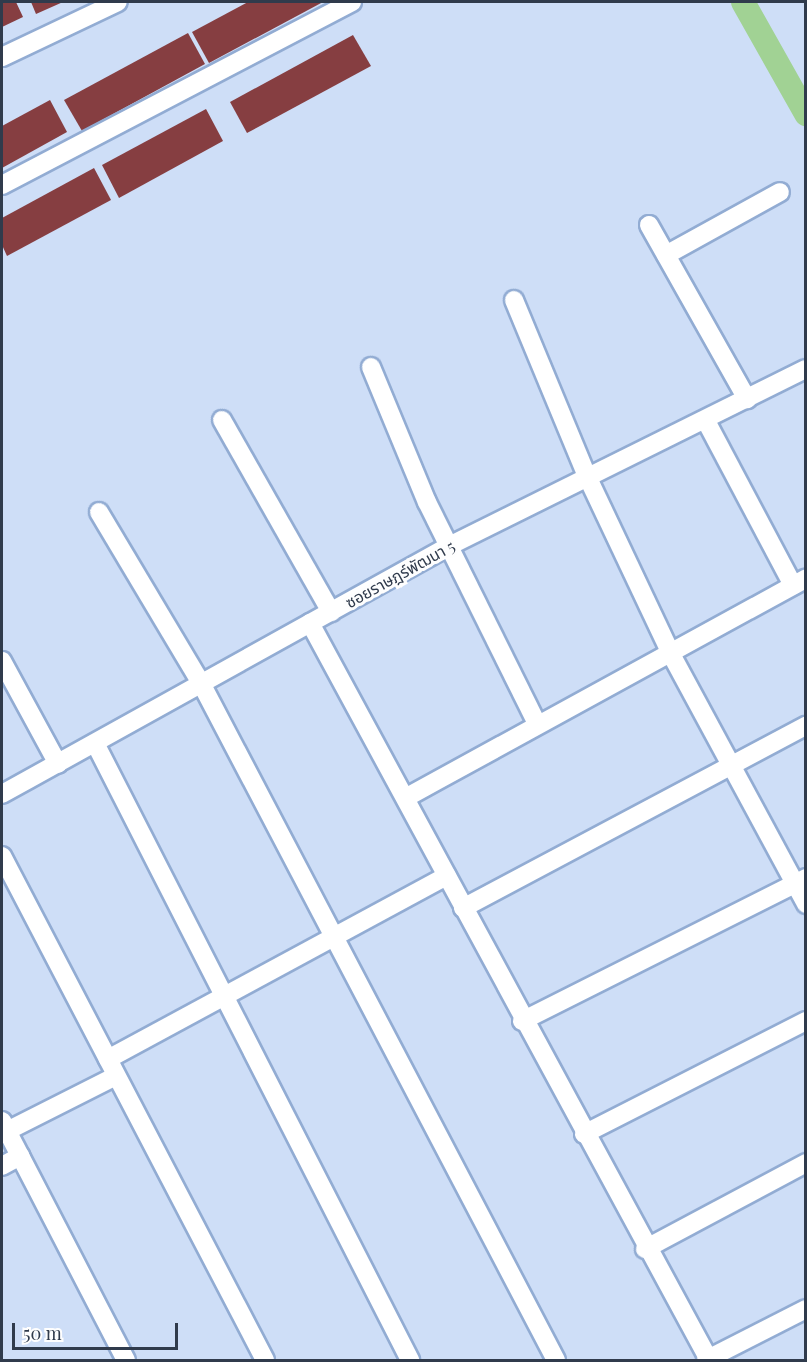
<!DOCTYPE html>
<meta charset="utf-8">
<style>
body{margin:0}
#map{position:relative;width:807px;height:1362px;overflow:hidden;background:#cedef7;font-family:"Playfair Display","Noto Sans Thai",serif}
div>[style]{position:absolute}
.canal>*{height:24px;margin:-12px;padding:0 12px;transform-origin:12px;border-radius:12px;background:#a1d294}
.building>*{inset:0;background:#863e41}
.roads{filter:drop-shadow(2px 0 #92acd3) drop-shadow(-2px 0 #92acd3) drop-shadow(0 2px #92acd3) drop-shadow(0 -2px #92acd3)}
.street>*{height:18px;margin:-9px;padding:0 9px;transform-origin:9px;border-radius:9px;background:#fff}
span{translate:-50% -50%;white-space:nowrap;text-align:center;line-height:1.15;-webkit-text-stroke:6px #fefefe;paint-order:stroke}
.street-label{font-size:16px;color:#303b4c}
.frame{position:absolute;inset:0;border:3px solid #303b4c;pointer-events:none}
.scale{position:absolute;left:12px;top:1323px;width:166px;height:27px;box-sizing:border-box;border:3px solid #303b4c;border-top:0;padding-left:8px;font-size:18px;line-height:21px;white-space:nowrap;color:#303b4c;-webkit-text-stroke:4px #fefefe;paint-order:stroke}
</style>
<div id="map">
<div class="canal">
<i style="left:743px;top:2px;width:129px;rotate:60.6deg"></i>
</div>
<div class="building">
<i style="clip-path:polygon(2px 2px,16px 2px,23px 17px,2px 27px)"></i>
<i style="clip-path:polygon(31px 2px,63px 2px,36px 14px)"></i>
<i style="clip-path:polygon(248px 2px,323px 2px,209px 63px,192px 32px)"></i>
<i style="clip-path:polygon(188px 33px,205px 64px,82px 131px,64px 100px)"></i>
<i style="clip-path:polygon(353px 35px,371px 66px,247px 133px,230px 102px)"></i>
<i style="clip-path:polygon(50px 100px,67px 132px,2px 168px,2px 126px)"></i>
<i style="clip-path:polygon(206px 109px,223px 141px,119px 198px,102px 165px)"></i>
<i style="clip-path:polygon(94px 168px,111px 200px,7px 256px,2px 245px,2px 218px)"></i>
</div>
<div class="roads">
<div class="street">
<i style="left:2px;top:57px;width:128px;rotate:-25.4deg"></i>
<i style="left:2px;top:185px;width:395px;rotate:-27.6deg"></i>
<i style="left:649px;top:225px;width:200px;rotate:60.6deg"></i>
<i style="left:666px;top:255px;width:130px;rotate:-28.9deg"></i>
<i style="left:514px;top:300px;width:191px;rotate:67.5deg"></i>
<i style="left:587px;top:476px;width:199px;rotate:64.7deg"></i>
<i style="left:672px;top:656px;width:282px;rotate:61.6deg"></i>
<i style="left:371px;top:367px;width:146px;rotate:67.5deg"></i>
<i style="left:427px;top:502px;width:248px;rotate:63.6deg"></i>
<i style="left:222px;top:420px;width:221px;rotate:60.4deg"></i>
<i style="left:706px;top:421px;width:186px;rotate:62.1deg"></i>
<i style="left:99px;top:512px;width:201px;rotate:59.2deg"></i>
<i style="left:202px;top:685px;width:762px;rotate:62.33deg"></i>
<i style="left:310px;top:623px;width:836px;rotate:61.56deg"></i>
<i style="left:2px;top:661px;width:117px;rotate:61.5deg"></i>
<i style="left:96px;top:745px;width:691px;rotate:62.95deg"></i>
<i style="left:2px;top:794px;width:511px;rotate:-29.02deg"></i>
<i style="left:449px;top:546px;width:398px;rotate:-26.4deg"></i>
<i style="left:407px;top:797px;width:455px;rotate:-28.7deg"></i>
<i style="left:2px;top:856px;width:568px;rotate:62.44deg"></i>
<i style="left:463px;top:908px;width:388px;rotate:-28deg"></i>
<i style="left:522px;top:1021px;width:318px;rotate:-26.7deg"></i>
<i style="left:108px;top:1059px;width:385px;rotate:-28.4deg"></i>
<i style="left:2px;top:1121px;width:269px;rotate:62.6deg"></i>
<i style="left:7px;top:1131px;width:122px;rotate:-26.8deg"></i>
<i style="left:584px;top:1134px;width:249px;rotate:-27deg"></i>
<i style="left:2px;top:1166px;width:21px;rotate:-29deg"></i>
<i style="left:645px;top:1249px;width:183px;rotate:-28.1deg"></i>
<i style="left:706px;top:1360px;width:112px;rotate:-27deg"></i>
</div>
</div>
<div class="street-label">
<span style="left:400px;top:574px;rotate:-29deg">ซอยราษฎร์พัฒนา 5</span>
</div>
<div class="frame"></div>
<div class="scale">50 m</div>
</div>
